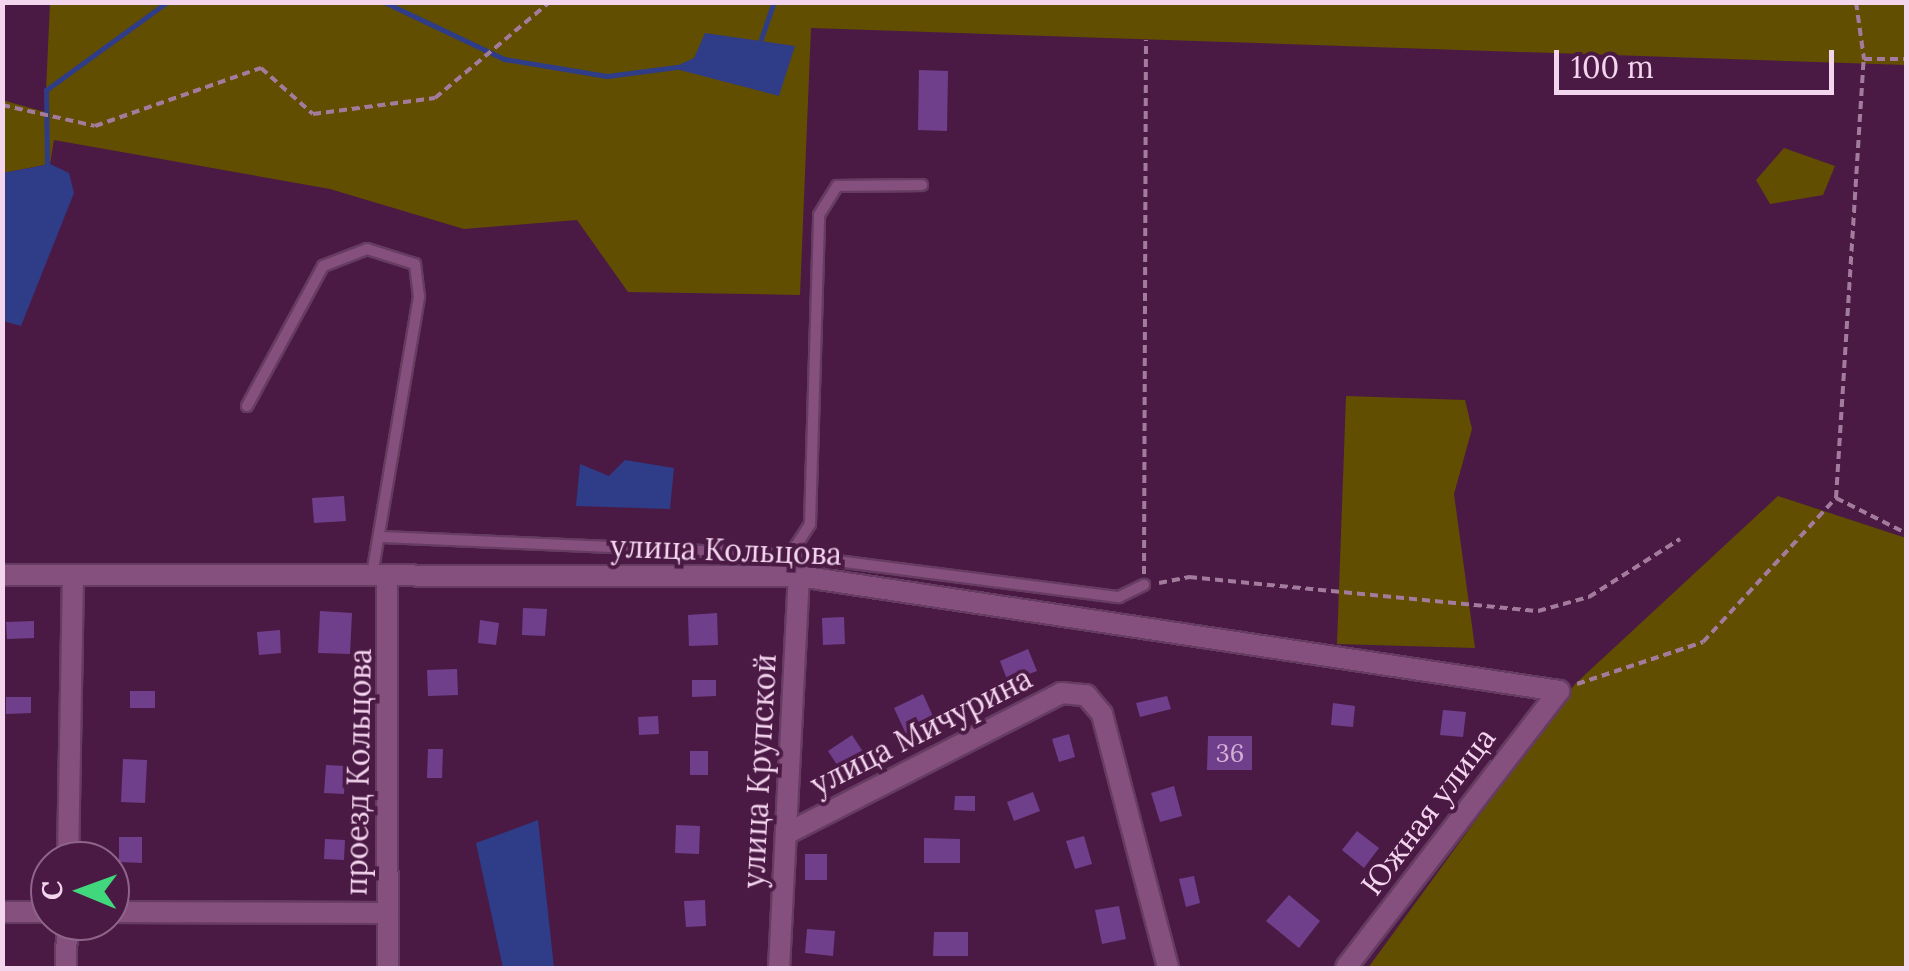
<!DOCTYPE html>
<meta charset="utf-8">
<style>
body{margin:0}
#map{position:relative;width:1909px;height:971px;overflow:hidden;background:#4a1a45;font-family:Lora,serif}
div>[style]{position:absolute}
.green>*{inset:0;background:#624e00}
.water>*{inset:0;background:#2f3c88}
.stream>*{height:5px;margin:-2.5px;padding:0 2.5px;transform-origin:2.5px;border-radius:2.5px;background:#2f3c88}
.building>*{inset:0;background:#703f8b}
.path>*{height:4px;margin-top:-2px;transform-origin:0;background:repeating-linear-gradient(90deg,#a37c9d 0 8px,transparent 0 13px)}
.roads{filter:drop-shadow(2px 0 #663c62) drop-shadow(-2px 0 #663c62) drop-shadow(0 2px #663c62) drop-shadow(0 -2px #663c62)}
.service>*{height:10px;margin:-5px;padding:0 5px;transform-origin:5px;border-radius:5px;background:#85507d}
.minor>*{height:20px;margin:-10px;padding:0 10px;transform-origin:10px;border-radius:10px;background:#85507d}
span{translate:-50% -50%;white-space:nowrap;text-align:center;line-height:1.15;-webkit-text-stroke:8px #4a1a45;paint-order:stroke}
.number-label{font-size:25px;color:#d3b0d5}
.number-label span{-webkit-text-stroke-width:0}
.street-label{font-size:30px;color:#f4d5ee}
.frame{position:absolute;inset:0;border:5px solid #f4d5ee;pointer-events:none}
.north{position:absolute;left:30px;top:841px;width:100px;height:100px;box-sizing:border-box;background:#4a1a45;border:2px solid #8e6589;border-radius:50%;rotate:271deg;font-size:28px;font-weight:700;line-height:40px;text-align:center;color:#f4d5ee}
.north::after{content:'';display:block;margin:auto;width:35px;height:45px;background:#41d77c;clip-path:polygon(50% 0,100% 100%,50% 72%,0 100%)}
.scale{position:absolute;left:1554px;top:50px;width:280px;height:45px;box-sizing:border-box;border:5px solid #f4d5ee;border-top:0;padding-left:12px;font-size:30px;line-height:35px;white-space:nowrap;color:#f4d5ee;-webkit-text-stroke:8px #4a1a45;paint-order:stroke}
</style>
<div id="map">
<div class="green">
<i style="clip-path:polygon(50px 3px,1906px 3px,1906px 65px,811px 28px,800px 295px,628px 292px,577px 220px,464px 229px,330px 189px,54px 140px,50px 164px,3px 173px,2px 100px,45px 112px)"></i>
<i style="clip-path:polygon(1784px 148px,1835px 166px,1823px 195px,1770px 204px,1756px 180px)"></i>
<i style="clip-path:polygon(1346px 396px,1465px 400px,1472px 429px,1454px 494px,1475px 648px,1337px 644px)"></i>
<i style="clip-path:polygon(1778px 496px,1906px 538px,1906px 968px,1368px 968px,1575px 684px)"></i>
</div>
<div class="water">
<i style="clip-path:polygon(705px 33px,795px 46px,779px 96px,672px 68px,694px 58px)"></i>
<i style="clip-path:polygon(50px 164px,69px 173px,74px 193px,21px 326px,3px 321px,3px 173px)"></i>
<i style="clip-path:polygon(625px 460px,674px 468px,670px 509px,576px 506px,580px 464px,609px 476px)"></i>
<i style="clip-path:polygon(538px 820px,554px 968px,503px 968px,476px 843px)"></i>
</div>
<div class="stream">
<i style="left:384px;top:2px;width:133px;rotate:25.4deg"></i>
<i style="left:504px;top:59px;width:104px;rotate:9.4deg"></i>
<i style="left:607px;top:76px;width:70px;rotate:-7.4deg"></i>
<i style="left:761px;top:39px;width:39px;rotate:-71deg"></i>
<i style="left:47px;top:167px;width:77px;rotate:-90.7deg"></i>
<i style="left:46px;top:90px;width:150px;rotate:-36deg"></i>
</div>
<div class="building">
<i style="clip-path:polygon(919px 70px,948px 71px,947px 131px,918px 130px)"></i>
<i style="clip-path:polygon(344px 496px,346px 521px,314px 523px,312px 498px)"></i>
<i style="clip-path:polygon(523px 608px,547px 609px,545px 636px,522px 635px)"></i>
<i style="clip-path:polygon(320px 611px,352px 613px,350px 654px,318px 653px)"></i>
<i style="clip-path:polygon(717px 613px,718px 645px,689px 646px,688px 615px)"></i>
<i style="clip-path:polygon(844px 617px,845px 644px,823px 645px,822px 618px)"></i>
<i style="clip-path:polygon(480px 620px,499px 623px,496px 645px,478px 643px)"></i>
<i style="clip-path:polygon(34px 621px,34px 638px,7px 639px,6px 622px)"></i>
<i style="clip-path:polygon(280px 630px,281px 653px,259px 655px,257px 632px)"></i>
<i style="clip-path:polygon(1028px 649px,1037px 671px,1008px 682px,1000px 661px)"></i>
<i style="clip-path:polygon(457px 669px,458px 695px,428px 696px,427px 670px)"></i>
<i style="clip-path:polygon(692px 680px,716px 680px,716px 696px,692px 697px)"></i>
<i style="clip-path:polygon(130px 691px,155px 691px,155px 708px,130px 708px)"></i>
<i style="clip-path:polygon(923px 694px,935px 721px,906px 734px,894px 708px)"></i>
<i style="clip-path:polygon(1167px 696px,1171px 709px,1140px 717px,1136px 703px)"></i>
<i style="clip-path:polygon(6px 697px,31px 697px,31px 713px,6px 714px)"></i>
<i style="clip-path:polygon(1333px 703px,1355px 706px,1353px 727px,1331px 725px)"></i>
<i style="clip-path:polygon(1443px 710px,1466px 712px,1463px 737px,1440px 735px)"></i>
<i style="clip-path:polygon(658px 716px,659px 734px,639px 735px,638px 717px)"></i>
<i style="clip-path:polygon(1069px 734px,1075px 757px,1059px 762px,1052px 739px)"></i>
<i style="clip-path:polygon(852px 735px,867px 758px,843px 774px,828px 751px)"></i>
<i style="clip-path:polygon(1208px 736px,1252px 736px,1252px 770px,1207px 770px)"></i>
<i style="clip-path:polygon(428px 749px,443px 749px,442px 778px,427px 778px)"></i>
<i style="clip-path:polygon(690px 751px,708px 751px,708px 775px,690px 775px)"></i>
<i style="clip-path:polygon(123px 759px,147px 760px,145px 803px,121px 802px)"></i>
<i style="clip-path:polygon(326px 765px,345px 766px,344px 794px,324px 793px)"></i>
<i style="clip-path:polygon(1174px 786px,1182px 816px,1160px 822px,1151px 793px)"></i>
<i style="clip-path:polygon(1033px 792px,1040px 811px,1014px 821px,1007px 802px)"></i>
<i style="clip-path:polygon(955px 796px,975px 796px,975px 811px,954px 810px)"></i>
<i style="clip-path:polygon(676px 825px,700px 826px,699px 854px,675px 853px)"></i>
<i style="clip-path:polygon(1357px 831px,1379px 848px,1364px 868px,1342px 850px)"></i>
<i style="clip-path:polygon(1084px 836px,1092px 864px,1075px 869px,1066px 841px)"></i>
<i style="clip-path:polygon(119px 837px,142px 837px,142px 863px,119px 862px)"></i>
<i style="clip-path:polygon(924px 838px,960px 839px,960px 863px,924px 863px)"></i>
<i style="clip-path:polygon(325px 839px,345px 840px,344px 860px,324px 859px)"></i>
<i style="clip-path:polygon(805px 854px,827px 854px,827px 880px,805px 880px)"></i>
<i style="clip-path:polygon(1194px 876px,1200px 903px,1186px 907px,1179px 879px)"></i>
<i style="clip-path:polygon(1289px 895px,1320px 921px,1299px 948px,1266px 921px)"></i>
<i style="clip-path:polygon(705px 900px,706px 926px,686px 927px,684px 901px)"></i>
<i style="clip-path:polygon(1119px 906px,1126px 939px,1102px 944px,1095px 910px)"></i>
<i style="clip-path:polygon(807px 929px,835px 931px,833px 956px,805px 953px)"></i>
<i style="clip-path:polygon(934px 932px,968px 932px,968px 956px,933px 956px)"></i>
</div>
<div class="path">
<i style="left:1856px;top:2px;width:58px;rotate:82deg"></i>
<i style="left:1864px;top:59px;width:42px"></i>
<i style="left:2px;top:105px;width:95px;rotate:12.7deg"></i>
<i style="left:95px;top:126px;width:176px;rotate:-19.3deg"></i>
<i style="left:261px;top:68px;width:69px;rotate:41.5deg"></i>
<i style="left:313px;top:114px;width:123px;rotate:-7.5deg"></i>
<i style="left:435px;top:98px;width:150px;rotate:-39.9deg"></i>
<i style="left:1836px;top:498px;width:78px;rotate:26.6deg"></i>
<i style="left:1144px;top:574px;width:534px;rotate:-89.79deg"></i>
<i style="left:1159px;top:583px;width:31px;rotate:-11deg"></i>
<i style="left:1189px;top:577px;width:351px;rotate:5.6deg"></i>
<i style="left:1538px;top:611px;width:53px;rotate:-15.4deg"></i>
<i style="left:1589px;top:597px;width:108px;rotate:-32.5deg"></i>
<i style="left:1577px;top:684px;width:133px;rotate:-18.4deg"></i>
<i style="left:1703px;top:642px;width:196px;rotate:-47.3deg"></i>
<i style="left:1836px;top:498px;width:440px;rotate:-86.4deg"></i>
</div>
<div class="roads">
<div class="service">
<i style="left:247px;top:406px;width:159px;rotate:-61.5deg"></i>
<i style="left:323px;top:266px;width:47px;rotate:-21.1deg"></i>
<i style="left:367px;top:249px;width:50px;rotate:17.4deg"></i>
<i style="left:415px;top:264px;width:33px;rotate:83deg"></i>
<i style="left:419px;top:297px;width:281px;rotate:99.6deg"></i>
<i style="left:382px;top:537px;width:408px;rotate:2.5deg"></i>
<i style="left:790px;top:555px;width:332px;rotate:7.3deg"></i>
<i style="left:1119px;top:597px;width:28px;rotate:-26deg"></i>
<i style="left:790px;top:555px;width:37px;rotate:-57deg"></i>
<i style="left:810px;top:524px;width:309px;rotate:-88.3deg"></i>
<i style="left:819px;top:215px;width:34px;rotate:-58deg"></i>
<i style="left:837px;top:186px;width:85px;rotate:-0.7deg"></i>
</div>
<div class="minor">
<i style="left:2px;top:575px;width:797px;rotate:0.07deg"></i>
<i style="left:799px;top:576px;width:769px;rotate:8.6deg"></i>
<i style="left:1559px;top:691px;width:349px;rotate:127.6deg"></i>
<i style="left:387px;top:576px;width:392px;rotate:89.9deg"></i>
<i style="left:786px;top:834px;width:309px;rotate:-27.1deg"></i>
<i style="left:1061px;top:693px;width:25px;rotate:5deg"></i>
<i style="left:1086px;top:695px;width:25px;rotate:50deg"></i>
<i style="left:1102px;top:714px;width:262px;rotate:75.4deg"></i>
<i style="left:68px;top:861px;width:284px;rotate:-89deg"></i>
<i style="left:2px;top:912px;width:48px"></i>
<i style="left:110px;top:912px;width:276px;rotate:0.2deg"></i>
<i style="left:66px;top:968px;width:47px;rotate:-88.8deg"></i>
<i style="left:779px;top:968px;width:393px;rotate:-87.1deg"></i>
</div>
</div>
<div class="number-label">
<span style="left:1230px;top:753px">36</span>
</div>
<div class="street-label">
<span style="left:726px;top:550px;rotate:2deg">улица Кольцова</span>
<span style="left:921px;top:731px;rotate:-27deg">улица Мичурина</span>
<span style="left:759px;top:771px;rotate:-87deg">улица Крупской</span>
<span style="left:358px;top:772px;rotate:-89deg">проезд Кольцова</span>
<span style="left:1428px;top:811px;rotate:-53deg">Южная улица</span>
</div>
<div class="frame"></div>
<div class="north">С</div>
<div class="scale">100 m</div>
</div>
